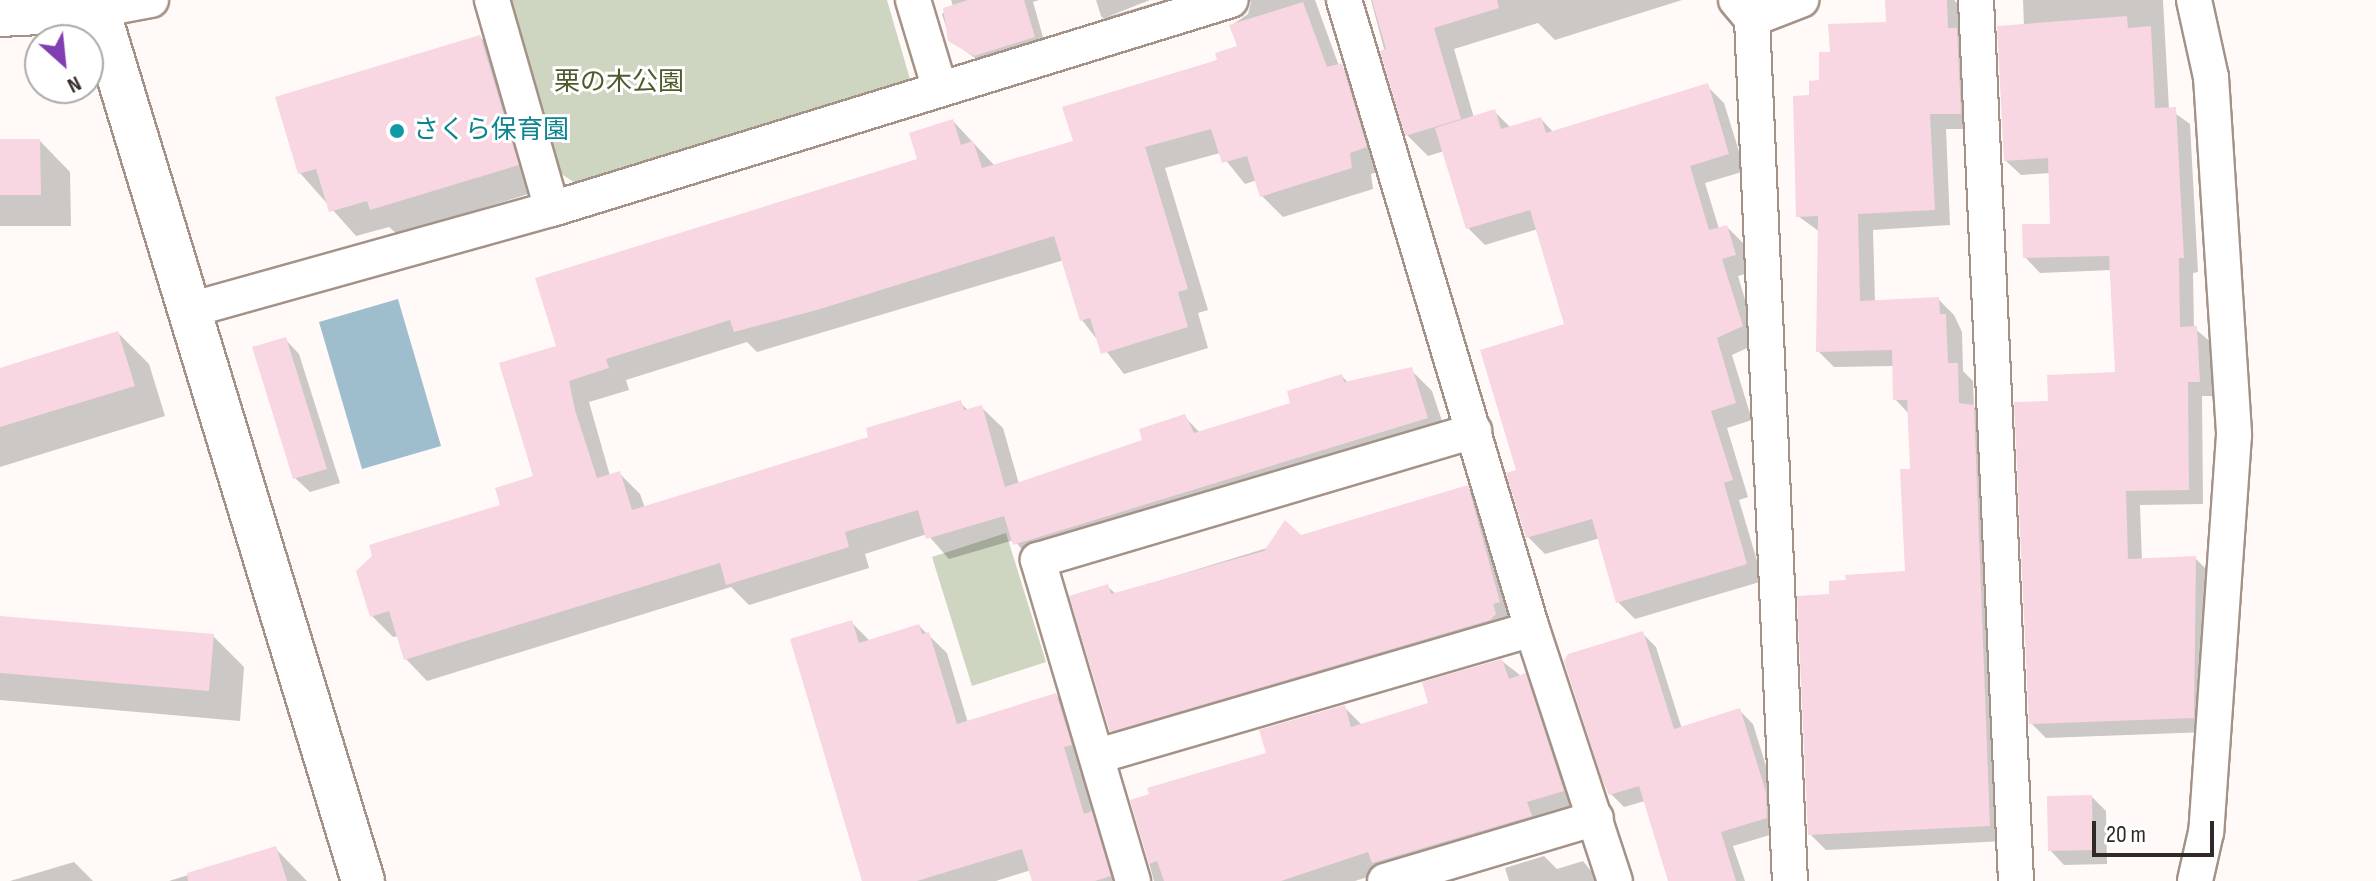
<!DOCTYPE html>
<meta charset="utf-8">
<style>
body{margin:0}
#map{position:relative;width:2376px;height:881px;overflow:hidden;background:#fffaf8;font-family:"Sofia Sans Condensed","Noto Sans JP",sans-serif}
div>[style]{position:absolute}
.green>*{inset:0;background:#ced5c1}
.water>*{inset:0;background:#9ebdcd}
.shadow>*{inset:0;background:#0003}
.building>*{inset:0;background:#f8d6e2}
.roads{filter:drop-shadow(2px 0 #a49287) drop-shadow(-2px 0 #a49287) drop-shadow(0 2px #a49287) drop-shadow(0 -2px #a49287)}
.minor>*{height:34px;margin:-17px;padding:0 17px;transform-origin:17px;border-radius:17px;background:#fff}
.tertiary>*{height:42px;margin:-21px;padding:0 21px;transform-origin:21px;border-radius:21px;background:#fff}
.dots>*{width:22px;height:22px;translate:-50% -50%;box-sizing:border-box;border:4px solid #fff;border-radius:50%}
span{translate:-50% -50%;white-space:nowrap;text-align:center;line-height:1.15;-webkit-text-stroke:6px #fff;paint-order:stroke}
.park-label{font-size:26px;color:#4d5a2b}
.culture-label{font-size:26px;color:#0d838f}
.left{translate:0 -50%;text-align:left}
.north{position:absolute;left:24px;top:24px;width:80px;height:80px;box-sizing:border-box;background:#fff;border:2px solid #aca9a8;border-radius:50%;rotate:153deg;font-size:22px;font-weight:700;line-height:32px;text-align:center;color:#302925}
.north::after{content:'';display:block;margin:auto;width:28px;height:36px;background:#813eb2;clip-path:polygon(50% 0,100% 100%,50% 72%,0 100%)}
.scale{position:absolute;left:2092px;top:821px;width:122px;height:36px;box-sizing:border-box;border:4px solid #302925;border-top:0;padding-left:10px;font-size:24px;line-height:28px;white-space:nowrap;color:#302925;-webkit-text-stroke:6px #fff;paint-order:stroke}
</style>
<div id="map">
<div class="green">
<i style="clip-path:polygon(507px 0,887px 0,910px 79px,575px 183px,560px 173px)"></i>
<i style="clip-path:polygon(1006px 533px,1046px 662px,972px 686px,932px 557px)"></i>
</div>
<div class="water">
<i style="clip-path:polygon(398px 299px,441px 446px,362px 469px,319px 322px)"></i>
</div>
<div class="shadow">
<i style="clip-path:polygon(951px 0,1039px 0,1033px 2px,1047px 51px,989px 68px,950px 40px,942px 14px,953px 6px)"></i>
<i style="clip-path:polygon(1096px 0,1150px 0,1107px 17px,1164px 0,1167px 14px,1115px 30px,1101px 16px)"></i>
<i style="clip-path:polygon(1240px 0,1315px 0,1339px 66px,1363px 86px,1387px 169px,1371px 174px,1373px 189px,1283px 217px,1262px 196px,1257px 180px,1245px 184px,1220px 153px,1165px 168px,1208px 310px,1198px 313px,1208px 348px,1124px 374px,1082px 320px,1064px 260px,757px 352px,747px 342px,626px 380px,629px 390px,589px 402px,610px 476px,619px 473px,640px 494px,645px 508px,871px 439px,960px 403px,968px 410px,981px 407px,1003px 428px,1019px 484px,1145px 441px,1184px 416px,1200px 433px,1293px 405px,1342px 376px,1348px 383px,1411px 370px,1432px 391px,1448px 439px,1036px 566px,1014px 540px,949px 559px,927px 534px,865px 554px,869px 568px,749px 605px,731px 587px,427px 681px,406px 659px,399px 636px,393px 637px,372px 616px,536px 477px,558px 347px,919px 161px,953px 121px,994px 165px,1075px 142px,1239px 47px,1232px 25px,1248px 14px,1251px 2px)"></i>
<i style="clip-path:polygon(1371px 0,1682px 0,1555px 40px,1538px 23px,1454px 49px,1474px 118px,1494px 111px,1511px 128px,1541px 119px,1554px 133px,1707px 86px,1724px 103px,1745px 171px,1705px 183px,1719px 229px,1727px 227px,1744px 244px,1752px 272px,1738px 276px,1758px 343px,1732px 355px,1752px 420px,1727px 428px,1748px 497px,1739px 500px,1763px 581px,1635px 619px,1618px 602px,1600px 538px,1545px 554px,1528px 537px,1519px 472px,1567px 325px,1538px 229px,1485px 245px,1468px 228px,1444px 151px,1428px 156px,1407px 135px)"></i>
<i style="clip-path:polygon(1887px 0,1954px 0,1962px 8px,1976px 129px,1946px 129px,1950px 225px,1873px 230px,1875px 302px,1938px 299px,1954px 315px,1962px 332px,1963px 371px,1973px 381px,1974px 407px,1990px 423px,2005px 841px,1826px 850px,1810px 834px,1831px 596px,1907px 573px,1913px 471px,1910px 415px,1895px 399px,1894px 366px,1834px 367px,1818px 351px,1820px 232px,1798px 216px,1812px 97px,1832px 54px,1888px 24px)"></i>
<i style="clip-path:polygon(2023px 0,2163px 0,2169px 109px,2190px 124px,2198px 272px,2193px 273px,2194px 328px,2212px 343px,2214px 396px,2202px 396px,2203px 504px,2140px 505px,2142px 561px,2195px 558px,2210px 573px,2208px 732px,2046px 738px,2031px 723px,2050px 402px,2117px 374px,2112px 270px,2040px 273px,2025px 257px,2052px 225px,2050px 173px,2021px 175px,2005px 160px,2024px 27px)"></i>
<i style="clip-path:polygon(480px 37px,505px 62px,542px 190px,397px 234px,389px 227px,356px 236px,300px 173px)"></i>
<i style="clip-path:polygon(0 141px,40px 141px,70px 172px,71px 226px,0 226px)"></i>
<i style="clip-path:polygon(118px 333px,149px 364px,165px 416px,0 467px,0 370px)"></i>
<i style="clip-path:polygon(285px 339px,299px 354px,340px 483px,310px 492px,295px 478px)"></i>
<i style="clip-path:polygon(1467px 487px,1482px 501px,1514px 616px,1506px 618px,1509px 629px,1126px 745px,1111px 731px,1107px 586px,1116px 594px)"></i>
<i style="clip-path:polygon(0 618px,213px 636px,244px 667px,240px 721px,0 700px)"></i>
<i style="clip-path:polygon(852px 623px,870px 641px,919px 626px,947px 653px,968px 723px,1056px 695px,1074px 714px,1124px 881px,1034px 881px,1031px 870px,996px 881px,864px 881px)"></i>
<i style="clip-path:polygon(1642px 633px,1656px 647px,1682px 729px,1739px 710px,1753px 724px,1779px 808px,1780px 832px,1733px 846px,1745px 881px,1669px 881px,1645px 801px,1624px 807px,1611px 794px)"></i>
<i style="clip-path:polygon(1502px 661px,1544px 694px,1582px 809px,1355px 881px,1154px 881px,1132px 801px,1269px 755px,1344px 707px,1362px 725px,1431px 704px)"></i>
<i style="clip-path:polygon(2092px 797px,2106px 811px,2107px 864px,2064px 865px,2050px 850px)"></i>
<i style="clip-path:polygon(275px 848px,307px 881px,169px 881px)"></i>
<i style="clip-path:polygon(1544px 856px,1557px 869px,1583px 861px,1599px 881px,1509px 881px,1505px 868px)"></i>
<i style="clip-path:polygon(74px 862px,93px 881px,10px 881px)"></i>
</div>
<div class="building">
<i style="clip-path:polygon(968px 0,1024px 0,1035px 37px,974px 56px,948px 41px,943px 8px)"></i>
<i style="clip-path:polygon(1372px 0,1497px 0,1499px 8px,1434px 28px,1461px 119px,1405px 136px,1380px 51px,1386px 49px)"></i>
<i style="clip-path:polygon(1885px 0,1947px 0,1948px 28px,1957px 28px,1961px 114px,1930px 114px,1935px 210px,1858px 214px,1860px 301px,1939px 297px,1940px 314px,1946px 314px,1948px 363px,1958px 363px,1959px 403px,1974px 405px,1990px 826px,1808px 835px,1797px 596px,1829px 594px,1829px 581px,1846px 580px,1845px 575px,1905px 571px,1900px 469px,1910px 469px,1907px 400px,1893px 400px,1892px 350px,1816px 352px,1818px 216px,1796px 217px,1793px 96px,1809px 95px,1809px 81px,1819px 80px,1819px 52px,1830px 52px,1828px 24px,1886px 22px)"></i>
<i style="clip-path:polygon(1303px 2px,1327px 67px,1342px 63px,1367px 147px,1350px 153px,1352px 168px,1260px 197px,1247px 156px,1222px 163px,1211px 129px,1145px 147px,1188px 289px,1178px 292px,1188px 327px,1101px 354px,1090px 318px,1080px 321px,1054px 236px,817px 310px,734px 332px,730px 320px,606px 359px,609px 368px,569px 381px,575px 410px,597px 478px,620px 471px,632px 510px,868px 437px,866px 428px,961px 400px,964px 410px,982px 405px,1005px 487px,1142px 440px,1139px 429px,1185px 414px,1194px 433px,1290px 403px,1287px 391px,1342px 374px,1344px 382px,1412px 367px,1428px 418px,1013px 545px,1004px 516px,926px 539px,918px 510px,845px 532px,849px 547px,726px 585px,720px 563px,404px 660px,389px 611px,370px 617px,356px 571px,372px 556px,369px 545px,500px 505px,495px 488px,533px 476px,499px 363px,556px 346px,535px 278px,917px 159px,909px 133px,953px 119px,961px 145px,973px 141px,982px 168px,1073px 141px,1062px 107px,1217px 60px,1215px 53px,1237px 46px,1229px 25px)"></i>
<i style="clip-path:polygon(2127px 16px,2128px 28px,2151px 26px,2155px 108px,2176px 107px,2184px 258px,2179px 258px,2180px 327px,2197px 326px,2200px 382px,2188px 382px,2189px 490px,2126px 491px,2128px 559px,2196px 556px,2194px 718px,2029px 724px,2014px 402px,2048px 401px,2047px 375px,2115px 372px,2109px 256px,2023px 258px,2022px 224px,2050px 224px,2048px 158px,2004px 161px,1997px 26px)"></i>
<i style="clip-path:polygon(480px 35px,519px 165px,370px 210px,367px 201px,329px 212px,316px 169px,298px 174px,275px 97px)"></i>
<i style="clip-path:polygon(1708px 83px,1729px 154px,1690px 166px,1709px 230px,1727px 225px,1736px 255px,1722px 259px,1743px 326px,1717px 338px,1736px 403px,1711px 411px,1733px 480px,1724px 483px,1747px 564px,1616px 603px,1592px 519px,1526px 538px,1506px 473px,1516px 470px,1480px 350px,1564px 324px,1530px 210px,1466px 229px,1435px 128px,1495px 109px,1501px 129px,1541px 117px,1546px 133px)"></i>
<i style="clip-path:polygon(0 139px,40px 139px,41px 195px,0 195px)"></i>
<i style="clip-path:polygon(118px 331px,135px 386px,0 427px,0 368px)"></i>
<i style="clip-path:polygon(286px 337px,327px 469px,293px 479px,252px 347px)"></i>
<i style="clip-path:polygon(1468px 485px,1500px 602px,1493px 604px,1496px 614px,1490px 620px,1110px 732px,1069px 596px,1108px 584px,1111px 594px,1264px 551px,1285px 520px,1301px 535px)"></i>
<i style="clip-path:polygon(0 616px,214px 634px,209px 691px,0 673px)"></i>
<i style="clip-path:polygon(852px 620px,859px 643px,919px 624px,922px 634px,929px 632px,957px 724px,1056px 693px,1072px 745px,1064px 747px,1084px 814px,1092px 811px,1111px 876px,1095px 881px,1032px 881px,1022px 849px,917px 881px,862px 881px,790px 639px)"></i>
<i style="clip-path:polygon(1643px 631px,1674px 729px,1740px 708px,1766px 792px,1767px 818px,1721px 832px,1736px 881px,1668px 881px,1639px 786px,1609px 795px,1602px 779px,1564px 661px,1568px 654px)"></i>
<i style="clip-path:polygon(1502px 659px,1509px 679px,1526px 673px,1564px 791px,1527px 802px,1532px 816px,1372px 863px,1368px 852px,1281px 881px,1164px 881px,1157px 861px,1149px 864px,1130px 800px,1149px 794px,1147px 788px,1266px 753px,1259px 730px,1345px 705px,1351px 727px,1428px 703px,1422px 682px)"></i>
<i style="clip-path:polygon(2092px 795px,2093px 850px,2048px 851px,2047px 796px)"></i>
<i style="clip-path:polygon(276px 846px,287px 881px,188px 881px,187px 873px)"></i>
</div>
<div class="roads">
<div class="minor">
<i style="left:492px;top:0;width:217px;rotate:74deg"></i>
<i style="left:913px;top:0;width:90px;rotate:73.2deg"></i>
<i style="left:1344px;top:0;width:656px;rotate:73.36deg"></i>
<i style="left:1532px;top:629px;width:265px;rotate:71.8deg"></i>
<i style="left:1736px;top:0;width:25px;rotate:50deg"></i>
<i style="left:1752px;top:19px;width:863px;rotate:87.48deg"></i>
<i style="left:1976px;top:0;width:882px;rotate:87.4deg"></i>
<i style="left:2194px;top:0;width:79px;rotate:77.6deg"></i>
<i style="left:2211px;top:77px;width:359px;rotate:86.3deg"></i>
<i style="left:2234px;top:435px;width:398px;rotate:94deg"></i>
<i style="left:2206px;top:832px;width:50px;rotate:102.7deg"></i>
<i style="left:98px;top:10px;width:54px;rotate:-10.7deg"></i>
<i style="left:1752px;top:19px;width:53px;rotate:-21.2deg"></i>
<i style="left:193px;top:309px;width:373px;rotate:-15.6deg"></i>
<i style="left:552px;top:209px;width:710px;rotate:-17.11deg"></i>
<i style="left:1098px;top:756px;width:452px;rotate:-16.3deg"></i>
<i style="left:1133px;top:881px;width:335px;rotate:-106.5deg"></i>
<i style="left:1038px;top:560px;width:455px;rotate:-16.5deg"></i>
<i style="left:1385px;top:881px;width:220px;rotate:-16.6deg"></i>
</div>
<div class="tertiary">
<i style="left:95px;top:0;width:921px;rotate:73.08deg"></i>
<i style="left:0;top:15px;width:98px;rotate:-2.9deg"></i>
</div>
</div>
<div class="dots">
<i style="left:397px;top:131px;background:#0f9aa8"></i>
</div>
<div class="park-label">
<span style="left:619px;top:83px">栗の木公園</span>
</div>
<div class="culture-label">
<span class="left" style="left:413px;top:131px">さくら保育園</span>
</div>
<div class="north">N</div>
<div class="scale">20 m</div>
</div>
